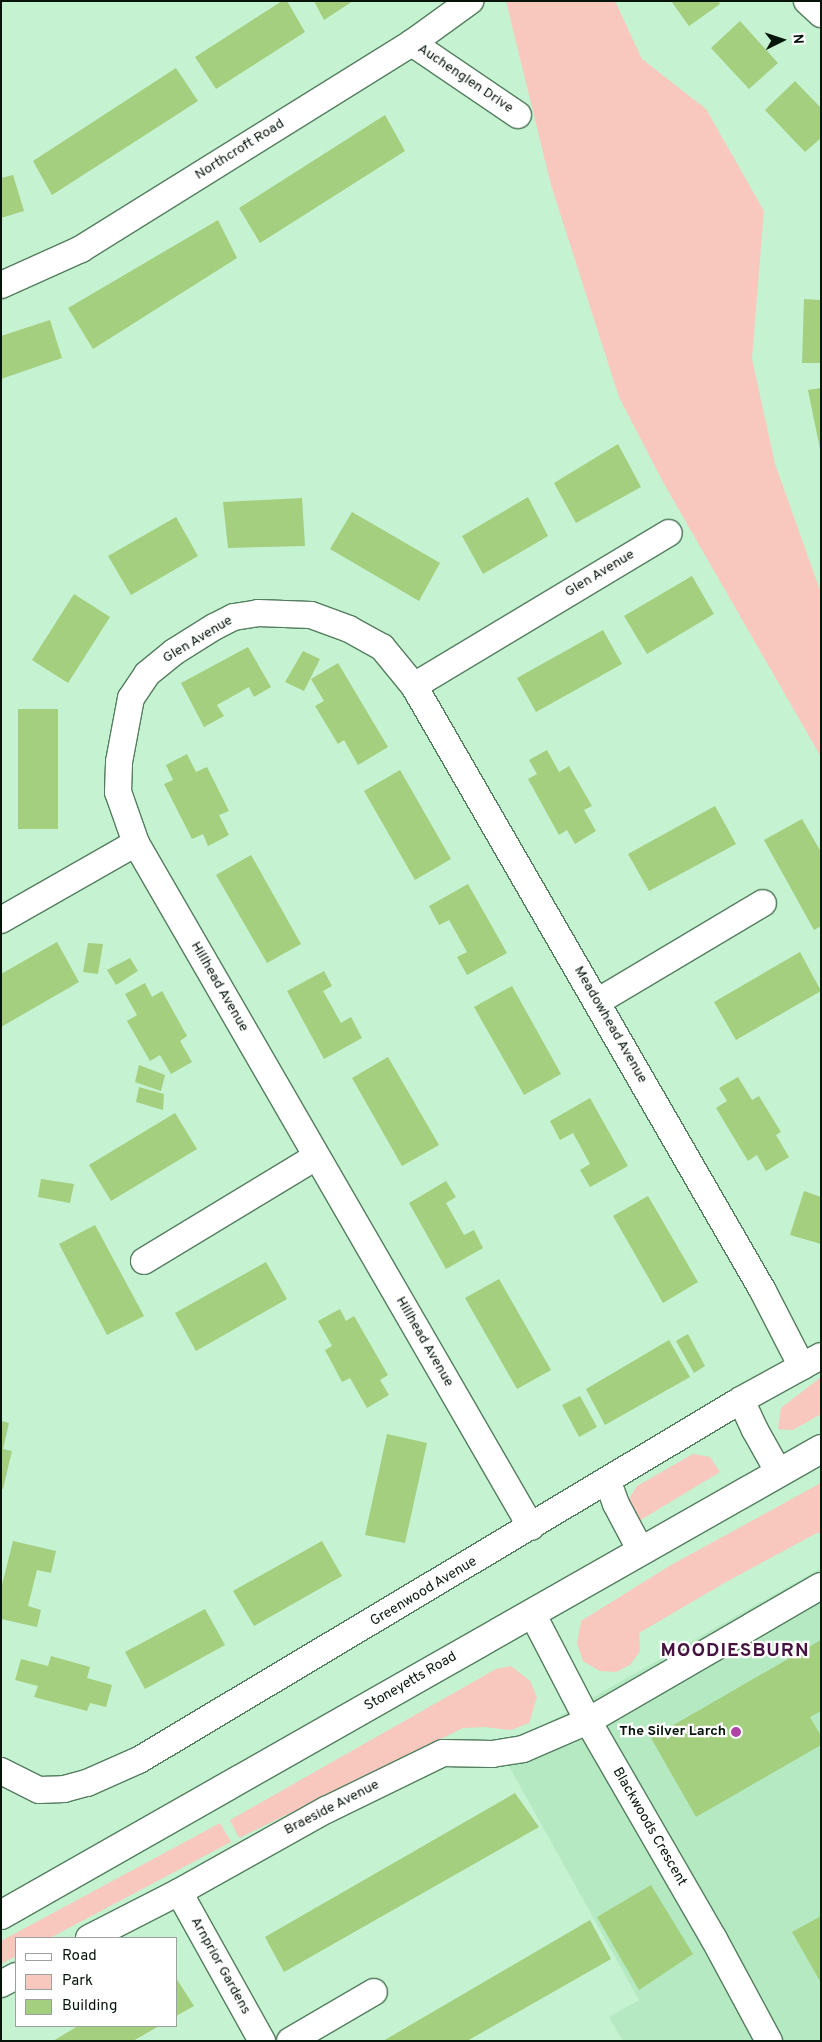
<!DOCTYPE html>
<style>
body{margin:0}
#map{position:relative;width:822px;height:2042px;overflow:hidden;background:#c5f2d0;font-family:Overpass,sans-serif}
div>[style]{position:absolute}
.built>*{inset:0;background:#b5e9c2}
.green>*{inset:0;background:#f8c8be}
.building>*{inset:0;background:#a3cf7e}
.roads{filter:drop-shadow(1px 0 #547d5f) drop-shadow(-1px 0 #547d5f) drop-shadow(0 1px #547d5f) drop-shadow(0 -1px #547d5f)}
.street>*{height:26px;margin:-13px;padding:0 13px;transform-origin:13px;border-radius:13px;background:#fff}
.secondary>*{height:28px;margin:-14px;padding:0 14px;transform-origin:14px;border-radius:14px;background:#fff}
.dots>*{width:14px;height:14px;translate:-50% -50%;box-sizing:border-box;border:2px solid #fff;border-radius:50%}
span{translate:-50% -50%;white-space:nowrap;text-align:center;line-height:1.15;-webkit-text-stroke:4.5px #fff;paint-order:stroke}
.street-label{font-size:14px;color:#05150a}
.poi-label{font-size:14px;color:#05150a;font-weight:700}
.right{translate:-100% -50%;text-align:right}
.district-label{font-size:19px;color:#461341;font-weight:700;letter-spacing:1px}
.frame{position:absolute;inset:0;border:2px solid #05150a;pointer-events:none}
.legend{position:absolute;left:15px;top:1937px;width:162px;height:90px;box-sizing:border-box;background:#fff;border:1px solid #9ba19d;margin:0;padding:6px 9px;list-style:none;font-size:15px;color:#05150a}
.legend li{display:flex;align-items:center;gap:10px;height:25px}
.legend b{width:25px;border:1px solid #9ba19d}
.north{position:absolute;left:757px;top:15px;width:50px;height:50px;-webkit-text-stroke:4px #fff;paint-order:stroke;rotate:86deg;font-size:14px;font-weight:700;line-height:20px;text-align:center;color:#05150a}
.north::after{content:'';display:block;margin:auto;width:18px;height:22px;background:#05150a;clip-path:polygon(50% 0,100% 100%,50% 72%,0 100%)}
</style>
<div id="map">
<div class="built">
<i style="clip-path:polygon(821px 1568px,821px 2041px,623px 2041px,609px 2017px,639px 2000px,500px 1750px)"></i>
</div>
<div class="green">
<i style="clip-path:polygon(506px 1px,615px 1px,642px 59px,706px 109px,764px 211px,752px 359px,775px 464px,821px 593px,821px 757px,663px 482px,619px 397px,551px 185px)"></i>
<i style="clip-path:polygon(821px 1377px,821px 1414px,793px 1430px,778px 1429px,781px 1408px)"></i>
<i style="clip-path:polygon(693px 1454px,710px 1457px,720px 1472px,639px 1521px,624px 1507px,637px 1486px)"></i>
<i style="clip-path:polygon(821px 1483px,821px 1533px,817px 1533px,726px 1582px,639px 1633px,640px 1651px,630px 1665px,616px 1672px,600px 1671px,583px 1661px,577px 1643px,581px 1621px,671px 1565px)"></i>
<i style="clip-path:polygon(511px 1666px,530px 1681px,537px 1697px,529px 1723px,511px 1730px,484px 1727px,463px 1728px,239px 1838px,230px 1820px,496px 1669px)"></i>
<i style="clip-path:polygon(220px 1823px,231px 1842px,50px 1938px,16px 1938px,16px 1956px,1px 1964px,1px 1941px)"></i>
</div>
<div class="building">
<i style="clip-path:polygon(282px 1px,287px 1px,305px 32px,216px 89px,195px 57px)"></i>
<i style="clip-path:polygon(314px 1px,353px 1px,324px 20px)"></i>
<i style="clip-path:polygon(671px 1px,718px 1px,720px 4px,689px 26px)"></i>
<i style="clip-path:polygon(740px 21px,778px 63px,749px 89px,711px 48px)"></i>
<i style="clip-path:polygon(176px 68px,198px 101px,52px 195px,33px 161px)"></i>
<i style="clip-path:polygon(795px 81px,821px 108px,821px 138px,805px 152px,765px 110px)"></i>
<i style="clip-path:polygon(385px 115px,405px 151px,260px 243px,239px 208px)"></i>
<i style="clip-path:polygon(13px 175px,24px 211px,1px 218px,1px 178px)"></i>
<i style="clip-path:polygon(218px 220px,237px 258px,93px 349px,68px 308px)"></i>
<i style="clip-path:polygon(804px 299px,821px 300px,821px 363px,802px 363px)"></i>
<i style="clip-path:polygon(50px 320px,62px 358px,1px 379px,1px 336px)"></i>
<i style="clip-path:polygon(821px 388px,821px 449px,820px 449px,808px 390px)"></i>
<i style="clip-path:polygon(618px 444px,641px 487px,576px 523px,554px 483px)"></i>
<i style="clip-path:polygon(528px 497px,548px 536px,483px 574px,462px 536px)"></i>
<i style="clip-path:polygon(302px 498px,305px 546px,228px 548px,223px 502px)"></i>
<i style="clip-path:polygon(352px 512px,440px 563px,419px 601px,330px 549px)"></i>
<i style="clip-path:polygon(176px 517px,198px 556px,131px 595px,108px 556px)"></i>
<i style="clip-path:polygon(692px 576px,714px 614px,647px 654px,624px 616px)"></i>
<i style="clip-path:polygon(74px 594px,110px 617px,68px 683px,32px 660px)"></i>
<i style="clip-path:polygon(603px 630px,622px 664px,536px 712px,517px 678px)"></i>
<i style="clip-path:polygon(248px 647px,271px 687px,254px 697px,249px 687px,217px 705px,224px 716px,204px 727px,181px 683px)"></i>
<i style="clip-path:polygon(303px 651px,320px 659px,304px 691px,285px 682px)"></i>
<i style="clip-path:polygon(338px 663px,388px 747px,358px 765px,344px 740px,338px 744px,315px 706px,324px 701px,311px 679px)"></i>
<i style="clip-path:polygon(18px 709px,58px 709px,58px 829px,18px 829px)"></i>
<i style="clip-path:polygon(547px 750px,559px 772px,569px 766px,592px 806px,584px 810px,596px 831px,575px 844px,567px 830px,559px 835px,528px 779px,537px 774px,529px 760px)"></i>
<i style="clip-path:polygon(187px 754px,196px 772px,207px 767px,229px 811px,219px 815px,229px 835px,208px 846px,203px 834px,192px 839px,164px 784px,173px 780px,166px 765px)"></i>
<i style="clip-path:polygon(400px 770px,451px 859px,415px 880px,364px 791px)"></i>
<i style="clip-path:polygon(715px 806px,736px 844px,649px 891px,628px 854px)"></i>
<i style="clip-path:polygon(802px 819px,821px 852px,821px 926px,814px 930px,764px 840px)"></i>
<i style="clip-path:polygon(251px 855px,301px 944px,267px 963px,216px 875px)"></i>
<i style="clip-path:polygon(468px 884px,507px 953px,467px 975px,457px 957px,467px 952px,449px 920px,439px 925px,429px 906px)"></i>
<i style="clip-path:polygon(57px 942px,79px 982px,1px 1027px,1px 974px)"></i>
<i style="clip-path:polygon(88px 943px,103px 944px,98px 974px,83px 972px)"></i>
<i style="clip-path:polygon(800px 952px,821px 991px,736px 1040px,714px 1002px)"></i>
<i style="clip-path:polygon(130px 958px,138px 971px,116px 985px,107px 970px)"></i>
<i style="clip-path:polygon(324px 971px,332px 986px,323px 991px,341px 1023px,351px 1017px,362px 1038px,324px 1059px,287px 991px)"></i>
<i style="clip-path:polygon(145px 983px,152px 997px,162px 991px,187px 1036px,180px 1041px,192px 1062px,171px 1074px,160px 1055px,150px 1061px,127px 1021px,137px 1015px,125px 994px)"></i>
<i style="clip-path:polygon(512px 986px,561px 1074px,524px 1095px,474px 1007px)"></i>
<i style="clip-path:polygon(388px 1057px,439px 1145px,402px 1166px,352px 1078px)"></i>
<i style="clip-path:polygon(139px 1065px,165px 1075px,161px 1091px,135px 1082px)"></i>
<i style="clip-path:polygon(738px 1077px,752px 1100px,759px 1096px,781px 1132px,776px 1135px,789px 1157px,766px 1171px,757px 1155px,748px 1161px,716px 1108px,727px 1101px,719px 1088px)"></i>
<i style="clip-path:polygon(139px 1087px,164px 1094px,163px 1110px,136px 1102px)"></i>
<i style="clip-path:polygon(590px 1098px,628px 1166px,590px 1187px,580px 1170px,590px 1164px,573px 1133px,560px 1140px,550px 1121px)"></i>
<i style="clip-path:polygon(175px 1113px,197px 1149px,111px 1201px,89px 1165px)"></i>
<i style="clip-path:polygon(41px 1179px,74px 1184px,70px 1203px,38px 1197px)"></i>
<i style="clip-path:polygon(446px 1181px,456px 1197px,446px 1203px,464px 1235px,474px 1230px,483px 1248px,446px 1269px,409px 1203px)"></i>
<i style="clip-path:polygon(804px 1191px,821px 1197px,821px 1244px,790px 1235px)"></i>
<i style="clip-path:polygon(648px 1196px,698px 1282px,663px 1303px,613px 1216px)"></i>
<i style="clip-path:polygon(95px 1225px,144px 1316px,107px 1335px,59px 1244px)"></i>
<i style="clip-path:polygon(266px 1262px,287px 1299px,196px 1351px,175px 1313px)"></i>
<i style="clip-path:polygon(499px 1279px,551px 1370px,517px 1389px,465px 1298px)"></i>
<i style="clip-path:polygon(340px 1309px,346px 1321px,354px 1316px,388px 1375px,380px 1380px,389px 1395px,367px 1408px,350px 1378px,342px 1382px,325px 1350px,332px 1346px,318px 1321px)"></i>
<i style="clip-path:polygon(688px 1334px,705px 1366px,694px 1373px,676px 1341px)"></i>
<i style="clip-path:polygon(669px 1340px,690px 1377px,605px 1425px,586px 1389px)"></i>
<i style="clip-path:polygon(580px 1396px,597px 1427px,579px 1437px,562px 1405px)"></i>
<i style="clip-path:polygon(1px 1421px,9px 1423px,3px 1449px,12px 1451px,3px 1489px,1px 1489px)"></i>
<i style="clip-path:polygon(387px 1434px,427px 1443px,405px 1543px,365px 1535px)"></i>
<i style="clip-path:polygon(13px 1541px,56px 1551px,51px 1573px,37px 1570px,28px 1606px,41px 1610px,37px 1627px,1px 1619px,1px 1589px)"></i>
<i style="clip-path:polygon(322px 1541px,342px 1576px,254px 1626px,233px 1591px)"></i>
<i style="clip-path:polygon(205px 1609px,225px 1645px,145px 1689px,125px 1652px)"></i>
<i style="clip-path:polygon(821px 1640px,821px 1711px,810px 1717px,821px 1736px,821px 1745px,696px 1817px,651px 1738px)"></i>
<i style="clip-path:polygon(51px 1656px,90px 1667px,87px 1678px,112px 1685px,106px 1707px,90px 1703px,87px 1711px,34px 1697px,38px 1686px,15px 1680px,21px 1659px,48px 1666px)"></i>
<i style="clip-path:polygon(515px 1793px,539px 1827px,284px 1972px,265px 1937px)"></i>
<i style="clip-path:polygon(651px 1885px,693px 1954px,639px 1990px,597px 1917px)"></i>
<i style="clip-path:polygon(821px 1916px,821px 1983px,792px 1932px)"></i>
<i style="clip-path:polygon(590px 1920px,611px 1959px,467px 2041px,383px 2041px)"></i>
<i style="clip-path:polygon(176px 1978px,194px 2006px,176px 2016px)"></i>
<i style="clip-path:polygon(78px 2026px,159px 2026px,133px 2041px,53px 2041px)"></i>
</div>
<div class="roads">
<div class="street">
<i style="left:807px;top:1px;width:19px;rotate:43deg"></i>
<i style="left:412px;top:43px;width:128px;rotate:34.2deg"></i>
<i style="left:1px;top:285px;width:88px;rotate:-24.2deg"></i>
<i style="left:81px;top:249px;width:390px;rotate:-31.9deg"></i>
<i style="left:412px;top:43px;width:72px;rotate:-35.9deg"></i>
<i style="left:414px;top:686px;width:297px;rotate:-31deg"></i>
<i style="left:1px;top:920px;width:155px;rotate:-29.7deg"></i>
<i style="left:597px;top:1002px;width:193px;rotate:-30.8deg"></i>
<i style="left:144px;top:1261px;width:201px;rotate:-31.2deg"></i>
<i style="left:741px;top:1400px;width:33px;rotate:65deg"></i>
<i style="left:755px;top:1430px;width:49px;rotate:60.8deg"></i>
<i style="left:608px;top:1482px;width:23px;rotate:70deg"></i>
<i style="left:616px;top:1504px;width:53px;rotate:62deg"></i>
<i style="left:531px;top:1527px;width:790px;rotate:-120.01deg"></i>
<i style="left:136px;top:843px;width:54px;rotate:-109.4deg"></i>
<i style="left:118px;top:792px;width:30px;rotate:-88deg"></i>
<i style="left:119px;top:762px;width:65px;rotate:-79.4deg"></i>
<i style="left:131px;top:698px;width:29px;rotate:-56deg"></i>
<i style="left:147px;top:674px;width:35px;rotate:-39deg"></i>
<i style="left:174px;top:652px;width:47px;rotate:-32deg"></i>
<i style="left:214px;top:627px;width:22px;rotate:-27deg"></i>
<i style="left:234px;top:617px;width:24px;rotate:-9deg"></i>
<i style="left:258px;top:613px;width:53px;rotate:2.2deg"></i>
<i style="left:311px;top:615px;width:40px;rotate:20.2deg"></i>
<i style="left:349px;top:629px;width:38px;rotate:29deg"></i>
<i style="left:382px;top:647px;width:50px;rotate:50.6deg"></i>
<i style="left:414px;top:686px;width:698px;rotate:60.02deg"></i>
<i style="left:763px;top:1291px;width:85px;rotate:62.8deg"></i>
<i style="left:532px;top:1613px;width:122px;rotate:62.6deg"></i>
<i style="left:588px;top:1721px;width:252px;rotate:60deg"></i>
<i style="left:714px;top:1939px;width:116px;rotate:61.7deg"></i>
<i style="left:1px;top:1771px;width:42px;rotate:26.6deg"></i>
<i style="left:39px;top:1790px;width:25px;rotate:-2deg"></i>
<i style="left:64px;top:1789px;width:24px;rotate:-15deg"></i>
<i style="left:87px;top:1783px;width:57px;rotate:-23.9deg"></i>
<i style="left:139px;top:1760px;width:701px;rotate:-30.88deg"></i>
<i style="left:741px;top:1400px;width:91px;rotate:-28.8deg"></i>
<i style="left:179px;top:1892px;width:171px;rotate:60.9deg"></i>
<i style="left:89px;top:1938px;width:101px;rotate:-27.1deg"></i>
<i style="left:179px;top:1892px;width:168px;rotate:-29.2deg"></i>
<i style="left:326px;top:1810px;width:130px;rotate:-26deg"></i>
<i style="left:443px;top:1753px;width:49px;rotate:1.2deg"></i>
<i style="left:492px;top:1754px;width:31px;rotate:-9deg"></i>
<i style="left:523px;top:1749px;width:71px;rotate:-23.3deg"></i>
<i style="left:588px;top:1721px;width:269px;rotate:-30.1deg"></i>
<i style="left:1px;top:1984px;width:17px;rotate:-28deg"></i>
<i style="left:290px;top:2041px;width:97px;rotate:-30.3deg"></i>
</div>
<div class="secondary">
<i style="left:1px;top:1915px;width:943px;rotate:-29.61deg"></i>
</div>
</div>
<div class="dots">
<i style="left:736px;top:1732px;background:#b044a5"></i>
</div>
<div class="street-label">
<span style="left:465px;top:79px;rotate:34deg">Auchenglen Drive</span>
<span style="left:240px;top:150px;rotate:-32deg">Northcroft Road</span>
<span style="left:600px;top:574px;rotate:-31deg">Glen Avenue</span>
<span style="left:198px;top:640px;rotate:-31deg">Glen Avenue</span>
<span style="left:219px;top:987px;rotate:60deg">Hillhead Avenue</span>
<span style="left:610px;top:1025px;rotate:60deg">Meadowhead Avenue</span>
<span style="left:424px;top:1342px;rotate:60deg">Hillhead Avenue</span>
<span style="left:424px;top:1592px;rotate:-31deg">Greenwood Avenue</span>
<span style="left:411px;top:1682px;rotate:-30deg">Stoneyetts Road</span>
<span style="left:332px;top:1808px;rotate:-27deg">Braeside Avenue</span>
<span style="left:649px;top:1827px;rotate:60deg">Blackwoods Crescent</span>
<span style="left:220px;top:1966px;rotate:61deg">Arnprior Gardens</span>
</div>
<div class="poi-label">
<span class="right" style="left:726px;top:1732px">The Silver Larch</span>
</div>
<div class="district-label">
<span style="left:735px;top:1652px">MOODIESBURN</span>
</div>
<div class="frame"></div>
<ul class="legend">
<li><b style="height:6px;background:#fff"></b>Road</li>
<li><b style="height:14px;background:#f8c8be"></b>Park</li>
<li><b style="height:14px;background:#a3cf7e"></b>Building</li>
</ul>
<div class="north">N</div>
</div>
